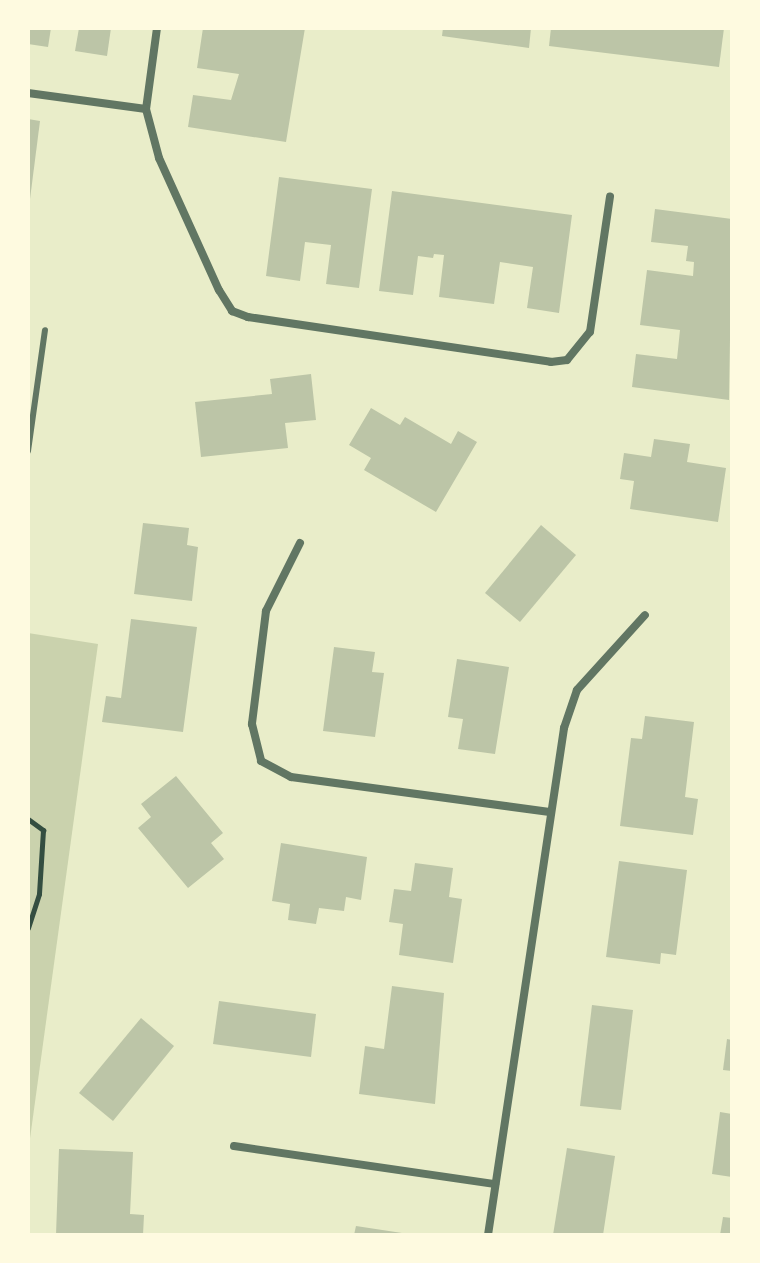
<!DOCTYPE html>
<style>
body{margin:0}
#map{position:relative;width:760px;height:1263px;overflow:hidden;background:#e9edc9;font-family:"Noto Sans",sans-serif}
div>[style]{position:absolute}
.green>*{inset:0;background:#cad2ad}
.building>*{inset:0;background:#bcc5a7}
.path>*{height:5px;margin:-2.5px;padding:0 2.5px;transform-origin:2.5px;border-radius:2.5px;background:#344e41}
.service>*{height:6px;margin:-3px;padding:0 3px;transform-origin:3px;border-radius:3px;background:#617663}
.minor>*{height:8px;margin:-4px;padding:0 4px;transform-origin:4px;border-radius:4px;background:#617663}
span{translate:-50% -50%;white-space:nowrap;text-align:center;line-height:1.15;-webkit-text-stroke:6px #fefae0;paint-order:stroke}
.frame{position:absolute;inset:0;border:30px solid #fefae0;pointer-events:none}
</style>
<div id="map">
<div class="green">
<i style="clip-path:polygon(28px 633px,98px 644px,28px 1153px)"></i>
</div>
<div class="building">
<i style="clip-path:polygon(28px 28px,51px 28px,48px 47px,28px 44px)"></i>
<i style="clip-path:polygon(79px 28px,111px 28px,107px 56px,75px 51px)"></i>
<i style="clip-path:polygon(203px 28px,305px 28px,286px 142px,188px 127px,193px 95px,231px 100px,239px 74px,197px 68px)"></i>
<i style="clip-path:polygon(443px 28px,531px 28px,529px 48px,442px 36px)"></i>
<i style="clip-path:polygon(551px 28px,724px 28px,719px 67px,549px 46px)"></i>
<i style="clip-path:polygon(28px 119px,40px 121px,30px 199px,28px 199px)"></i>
<i style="clip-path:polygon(279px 177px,372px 189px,359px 288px,326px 284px,331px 245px,305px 242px,300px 281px,266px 276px)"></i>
<i style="clip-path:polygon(392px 191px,572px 215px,559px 313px,527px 308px,533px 267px,500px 262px,494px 304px,439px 297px,444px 255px,434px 254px,433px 258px,418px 256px,413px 295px,379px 291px)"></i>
<i style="clip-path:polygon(655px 209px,732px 219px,729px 400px,632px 387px,636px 354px,677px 359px,680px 330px,640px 325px,647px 270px,693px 276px,694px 262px,686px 261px,688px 246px,651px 242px)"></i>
<i style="clip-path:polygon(311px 374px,316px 420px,285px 423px,288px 448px,201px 457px,195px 402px,272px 394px,270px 379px)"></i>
<i style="clip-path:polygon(371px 408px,400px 425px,405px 417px,451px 444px,458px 431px,477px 442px,436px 512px,364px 470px,371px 458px,349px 445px)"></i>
<i style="clip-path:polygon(654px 439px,690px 444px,687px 462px,726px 468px,718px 522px,630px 509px,634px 481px,620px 479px,624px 453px,651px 457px)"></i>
<i style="clip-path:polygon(143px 523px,189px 528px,187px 545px,198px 547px,192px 601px,134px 594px)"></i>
<i style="clip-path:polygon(541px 525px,576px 555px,520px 622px,485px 593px)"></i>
<i style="clip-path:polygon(131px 619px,197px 627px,183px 732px,102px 722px,106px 696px,121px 698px)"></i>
<i style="clip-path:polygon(334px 647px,375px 652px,372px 672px,384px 673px,375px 737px,323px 731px)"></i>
<i style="clip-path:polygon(457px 659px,509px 667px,495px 754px,458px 749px,463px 719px,448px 717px)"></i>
<i style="clip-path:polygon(645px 716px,694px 722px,685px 797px,698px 799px,693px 835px,620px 826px,631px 738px,642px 739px)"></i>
<i style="clip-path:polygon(176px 776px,223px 833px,211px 843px,224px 859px,188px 888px,138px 828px,151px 817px,141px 804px)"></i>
<i style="clip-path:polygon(281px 843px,367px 857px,361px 900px,346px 897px,344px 911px,319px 908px,316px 924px,288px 920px,290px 904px,272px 901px)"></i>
<i style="clip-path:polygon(619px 861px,687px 870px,676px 955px,661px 953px,660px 964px,606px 957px)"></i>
<i style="clip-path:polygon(415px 863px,453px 868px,449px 897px,462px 899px,453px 963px,399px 955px,403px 924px,389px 922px,394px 889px,411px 891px)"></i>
<i style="clip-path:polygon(392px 986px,444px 993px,435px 1104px,359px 1094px,365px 1046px,384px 1049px)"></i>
<i style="clip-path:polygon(219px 1001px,316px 1014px,311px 1057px,213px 1044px)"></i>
<i style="clip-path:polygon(592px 1005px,633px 1010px,621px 1110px,580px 1106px)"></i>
<i style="clip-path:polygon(141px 1018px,174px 1046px,113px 1121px,79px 1093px)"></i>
<i style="clip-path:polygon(727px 1039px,732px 1040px,732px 1071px,723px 1070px)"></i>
<i style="clip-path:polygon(720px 1112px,732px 1114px,732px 1177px,712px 1174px)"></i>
<i style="clip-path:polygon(567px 1148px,615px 1156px,603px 1235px,553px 1235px)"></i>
<i style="clip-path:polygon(59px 1149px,133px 1152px,130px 1214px,144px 1215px,143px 1235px,56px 1235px)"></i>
<i style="clip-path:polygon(723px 1217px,732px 1218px,732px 1235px,720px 1235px)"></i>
<i style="clip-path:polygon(356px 1226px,402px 1233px,402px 1235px,354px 1235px)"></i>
</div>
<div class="path">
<i style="left:28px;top:819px;width:19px;rotate:36deg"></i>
<i style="left:43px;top:830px;width:64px;rotate:93.6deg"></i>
<i style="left:39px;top:894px;width:36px;rotate:108deg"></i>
</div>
<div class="service">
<i style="left:28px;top:451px;width:122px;rotate:-82deg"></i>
</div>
<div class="minor">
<i style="left:157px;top:28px;width:82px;rotate:97.7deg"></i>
<i style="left:146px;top:109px;width:51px;rotate:75.1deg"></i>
<i style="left:159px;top:158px;width:145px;rotate:65.6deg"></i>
<i style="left:219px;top:290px;width:25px;rotate:58deg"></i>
<i style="left:232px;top:311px;width:17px;rotate:21deg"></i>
<i style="left:248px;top:317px;width:306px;rotate:8.4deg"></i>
<i style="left:551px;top:362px;width:16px;rotate:-7deg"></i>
<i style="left:567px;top:360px;width:36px;rotate:-51deg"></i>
<i style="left:590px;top:332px;width:137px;rotate:-81.6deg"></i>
<i style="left:28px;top:93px;width:119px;rotate:7.7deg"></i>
<i style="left:300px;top:543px;width:76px;rotate:116.6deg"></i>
<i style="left:266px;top:611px;width:114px;rotate:97.1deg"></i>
<i style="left:252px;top:724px;width:38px;rotate:76deg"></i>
<i style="left:261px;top:761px;width:34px;rotate:28deg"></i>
<i style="left:291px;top:777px;width:261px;rotate:7.7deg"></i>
<i style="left:234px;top:1146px;width:264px;rotate:8.3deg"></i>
<i style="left:488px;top:1235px;width:513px;rotate:-81.47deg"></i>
<i style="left:564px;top:728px;width:40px;rotate:-71.1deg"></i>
<i style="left:577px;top:690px;width:101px;rotate:-47.8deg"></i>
</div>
<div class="frame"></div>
</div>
